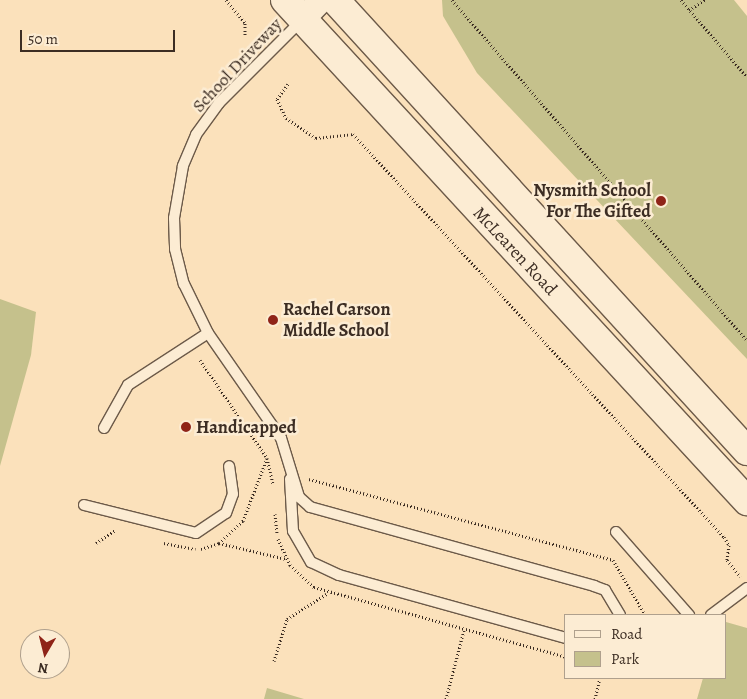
<!DOCTYPE html>
<style>
body{margin:0}
#map{position:relative;width:747px;height:699px;overflow:hidden;background:#fbe1bb;font-family:Alegreya,serif}
div>[style]{position:absolute}
.green>*{inset:0;background:#c5c18c}
.path>*{height:3px;margin-top:-1.5px;transform-origin:0;background:repeating-linear-gradient(90deg,#3c2d23 0 1px,transparent 0 3.5px)}
.roads{filter:drop-shadow(1px 0 #6c5a49) drop-shadow(-1px 0 #6c5a49) drop-shadow(0 1px #6c5a49) drop-shadow(0 -1px #6c5a49)}
.service>*{height:10px;margin:-5px;padding:0 5px;transform-origin:5px;border-radius:5px;background:#fcecd3}
.tertiary>*{height:24px;margin:-12px;padding:0 12px;transform-origin:12px;border-radius:12px;background:#fcecd3}
.secondary>*{height:28px;margin:-14px;padding:0 14px;transform-origin:14px;border-radius:14px;background:#fcecd3}
.dots>*{width:14px;height:14px;translate:-50% -50%;box-sizing:border-box;border:2px solid #fcecd3;border-radius:50%}
span{translate:-50% -50%;white-space:nowrap;text-align:center;line-height:1.15;-webkit-text-stroke:5px #fcecd3;paint-order:stroke}
.street-label{font-size:18px;color:#3c2d23}
.poi-label{font-size:18px;color:#3c2d23;font-weight:700}
.right{translate:-100% -50%;text-align:right}
.left{translate:0 -50%;text-align:left}
.legend{position:absolute;left:564px;top:614px;width:162px;height:65px;box-sizing:border-box;background:#fcecd3;border:1px solid #afa08d;margin:0;padding:6px 9px;list-style:none;font-size:15px;color:#3c2d23}
.legend li{display:flex;align-items:center;gap:10px;height:25px}
.legend b{width:25px;border:1px solid #afa08d}
.north{position:absolute;left:20px;top:629px;width:50px;height:50px;box-sizing:border-box;background:#fcecd3;border:1px solid #afa08d;border-radius:50%;rotate:188deg;font-size:14px;font-weight:700;line-height:20px;text-align:center;color:#3c2d23}
.north::after{content:'';display:block;margin:auto;width:18px;height:22px;background:#8f2418;clip-path:polygon(50% 0,100% 100%,50% 72%,0 100%)}
.scale{position:absolute;left:20px;top:30px;width:155px;height:22px;box-sizing:border-box;border:2px solid #3c2d23;border-top:0;padding-left:6px;font-size:15px;line-height:18px;white-space:nowrap;color:#3c2d23;-webkit-text-stroke:4px #fcecd3;paint-order:stroke}
</style>
<div id="map">
<div class="green">
<i style="clip-path:polygon(442px 0,734px 0,747px 16px,747px 359px,477px 73px,443px 16px)"></i>
<i style="clip-path:polygon(0 299px,36px 312px,31px 355px,0 466px)"></i>
<i style="clip-path:polygon(726px 622px,747px 628px,747px 699px,697px 699px,703px 678px,726px 678px)"></i>
<i style="clip-path:polygon(267px 688px,304px 699px,264px 699px)"></i>
</div>
<div class="path">
<i style="left:226px;top:0;width:30px;rotate:50deg"></i>
<i style="left:245px;top:23px;width:13px;rotate:90deg"></i>
<i style="left:452px;top:0;width:450px;rotate:49.1deg"></i>
<i style="left:681px;top:0;width:101px;rotate:49.4deg"></i>
<i style="left:689px;top:10px;width:19px;rotate:-32deg"></i>
<i style="left:288px;top:84px;width:19px;rotate:126deg"></i>
<i style="left:277px;top:99px;width:21px;rotate:65deg"></i>
<i style="left:286px;top:118px;width:36px;rotate:34deg"></i>
<i style="left:316px;top:138px;width:37px;rotate:-6deg"></i>
<i style="left:353px;top:134px;width:548px;rotate:47.37deg"></i>
<i style="left:724px;top:537px;width:9px;rotate:58deg"></i>
<i style="left:729px;top:545px;width:15px;rotate:98deg"></i>
<i style="left:727px;top:560px;width:21px;rotate:51deg"></i>
<i style="left:200px;top:360px;width:119px;rotate:55.6deg"></i>
<i style="left:267px;top:458px;width:28px;rotate:77deg"></i>
<i style="left:309px;top:479px;width:315px;rotate:14.9deg"></i>
<i style="left:613px;top:560px;width:64px;rotate:59.8deg"></i>
<i style="left:275px;top:514px;width:19px;rotate:84deg"></i>
<i style="left:278px;top:539px;width:29px;rotate:65deg"></i>
<i style="left:290px;top:565px;width:33px;rotate:43deg"></i>
<i style="left:314px;top:587px;width:262px;rotate:15.5deg"></i>
<i style="left:96px;top:543px;width:23px;rotate:-34deg"></i>
<i style="left:164px;top:543px;width:32px;rotate:11deg"></i>
<i style="left:219px;top:543px;width:69px;rotate:13.4deg"></i>
<i style="left:201px;top:549px;width:19px;rotate:-18deg"></i>
<i style="left:219px;top:543px;width:33px;rotate:-43deg"></i>
<i style="left:243px;top:521px;width:67px;rotate:-69.1deg"></i>
<i style="left:274px;top:661px;width:44px;rotate:-72.8deg"></i>
<i style="left:287px;top:619px;width:49px;rotate:-32.4deg"></i>
<i style="left:446px;top:699px;width:71px;rotate:-75.4deg"></i>
<i style="left:595px;top:699px;width:22px;rotate:-77deg"></i>
</div>
<div class="roads">
<div class="service">
<i style="left:301px;top:21px;width:116px;rotate:135deg"></i>
<i style="left:219px;top:103px;width:39px;rotate:126deg"></i>
<i style="left:196px;top:135px;width:34px;rotate:113deg"></i>
<i style="left:183px;top:166px;width:53px;rotate:99.8deg"></i>
<i style="left:174px;top:218px;width:31px;rotate:88deg"></i>
<i style="left:175px;top:249px;width:36px;rotate:76deg"></i>
<i style="left:184px;top:284px;width:55px;rotate:63.9deg"></i>
<i style="left:208px;top:333px;width:128px;rotate:55.2deg"></i>
<i style="left:281px;top:438px;width:62px;rotate:73deg"></i>
<i style="left:299px;top:497px;width:15px;rotate:42deg"></i>
<i style="left:310px;top:507px;width:295px;rotate:15.5deg"></i>
<i style="left:594px;top:586px;width:12px;rotate:20deg"></i>
<i style="left:605px;top:590px;width:29px;rotate:59deg"></i>
<i style="left:104px;top:428px;width:49px;rotate:-60.8deg"></i>
<i style="left:128px;top:385px;width:95px;rotate:-33deg"></i>
<i style="left:290px;top:479px;width:52px;rotate:86.7deg"></i>
<i style="left:293px;top:531px;width:36px;rotate:60deg"></i>
<i style="left:311px;top:562px;width:31px;rotate:25deg"></i>
<i style="left:339px;top:575px;width:236px;rotate:15.5deg"></i>
<i style="left:84px;top:505px;width:115px;rotate:14deg"></i>
<i style="left:196px;top:533px;width:36px;rotate:-34deg"></i>
<i style="left:226px;top:513px;width:20px;rotate:-70deg"></i>
<i style="left:233px;top:494px;width:28px;rotate:-98deg"></i>
<i style="left:616px;top:532px;width:111px;rotate:48.7deg"></i>
<i style="left:711px;top:615px;width:45px;rotate:-36.9deg"></i>
</div>
<div class="tertiary">
<i style="left:301px;top:21px;width:29px;rotate:-46deg"></i>
</div>
<div class="secondary">
<i style="left:285px;top:0;width:682px;rotate:47.32deg"></i>
<i style="left:335px;top:0;width:611px;rotate:47.59deg"></i>
</div>
</div>
<div class="dots">
<i style="left:661px;top:201px;background:#8f2418"></i>
<i style="left:273px;top:320px;background:#8f2418"></i>
<i style="left:186px;top:427px;background:#8f2418"></i>
</div>
<div class="street-label">
<span style="left:237px;top:65px;rotate:-47deg">School Driveway</span>
<span style="left:515px;top:251px;rotate:47deg">McLearen Road</span>
</div>
<div class="poi-label">
<span class="right" style="left:651px;top:201px">Nysmith School<br>For The Gifted</span>
<span class="left" style="left:283px;top:320px">Rachel Carson<br>Middle School</span>
<span class="left" style="left:196px;top:427px">Handicapped</span>
</div>
<ul class="legend">
<li><b style="height:6px;background:#fcecd3"></b>Road</li>
<li><b style="height:14px;background:#c5c18c"></b>Park</li>
</ul>
<div class="north">N</div>
<div class="scale">50 m</div>
</div>
